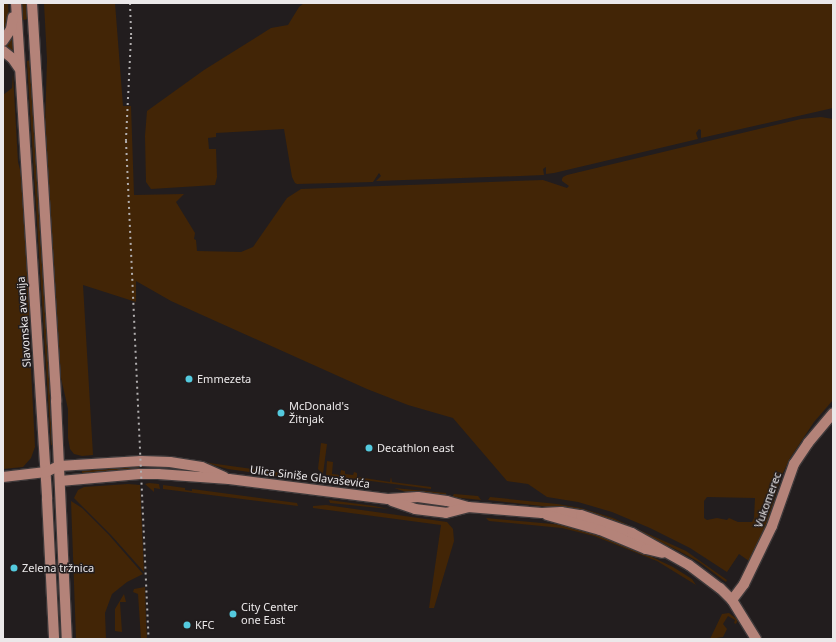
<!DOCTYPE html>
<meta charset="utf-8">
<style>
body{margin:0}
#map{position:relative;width:836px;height:642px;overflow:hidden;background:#221d1e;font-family:"Noto Sans",sans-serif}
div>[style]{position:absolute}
.green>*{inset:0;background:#422506}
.roads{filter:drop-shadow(1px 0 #3e393a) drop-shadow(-1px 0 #3e393a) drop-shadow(0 1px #3e393a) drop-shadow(0 -1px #3e393a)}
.secondary>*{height:10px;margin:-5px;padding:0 5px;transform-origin:5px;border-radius:5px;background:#b48379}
.rail>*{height:2px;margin-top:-1px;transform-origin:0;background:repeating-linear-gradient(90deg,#b1aeaf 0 2px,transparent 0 6px)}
.dots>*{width:11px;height:11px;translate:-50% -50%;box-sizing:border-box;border:2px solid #221d1e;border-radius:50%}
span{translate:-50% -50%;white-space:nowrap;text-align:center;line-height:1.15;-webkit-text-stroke:3px #221d1e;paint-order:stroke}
.street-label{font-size:11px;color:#ebe8e9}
.poi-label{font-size:11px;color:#ebe8e9}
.left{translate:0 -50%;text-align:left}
.frame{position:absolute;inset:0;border:4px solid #ebe8e9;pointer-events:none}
</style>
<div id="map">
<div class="green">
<i style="clip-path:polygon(3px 3px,8px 3px,9px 25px,3px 38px)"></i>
<i style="clip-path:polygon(22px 3px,27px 3px,28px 19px,23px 20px)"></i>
<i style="clip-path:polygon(evenodd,44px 3px,115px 3px,123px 106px,131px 106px,134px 195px,184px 194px,176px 202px,195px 233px,194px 239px,196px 240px,197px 251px,241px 252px,253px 247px,287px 198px,301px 189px,543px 180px,567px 188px,569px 186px,562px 181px,562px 179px,563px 177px,567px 175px,801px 119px,821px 117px,833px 119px,833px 400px,814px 422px,790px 458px,781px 477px,767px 524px,749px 561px,739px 554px,727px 572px,690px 548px,650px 528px,612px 512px,578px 502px,547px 497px,528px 484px,507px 481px,453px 418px,408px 405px,367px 389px,171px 301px,136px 281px,136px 302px,83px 285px,93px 455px,82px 456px,74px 454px,70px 449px,68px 438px,68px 409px,61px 378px,45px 125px,47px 60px,44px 3px,707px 497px,755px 498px,754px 518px,752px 522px,738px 522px,729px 518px,727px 520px,717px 518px,707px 520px,704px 518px,704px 501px,707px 497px)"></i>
<i style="clip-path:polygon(304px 3px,833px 3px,833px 108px,701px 138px,701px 130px,699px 129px,696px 133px,698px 139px,554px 173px,546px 174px,546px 167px,543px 169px,544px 175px,520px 176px,376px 181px,381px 176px,379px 173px,373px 182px,297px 184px,295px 183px,292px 177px,284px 129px,216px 133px,216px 137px,208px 138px,209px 149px,216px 149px,217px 177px,215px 185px,151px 189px,146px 182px,145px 136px,147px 111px,204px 70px,271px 28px,288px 25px,299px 7px)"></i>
<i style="clip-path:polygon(14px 34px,15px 55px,9px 49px,3px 46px)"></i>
<i style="clip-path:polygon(30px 60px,55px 445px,51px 445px,27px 61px)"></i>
<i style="clip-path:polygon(13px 74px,18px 162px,24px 185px,30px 288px,29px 330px,35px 447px,31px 458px,23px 467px,3px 469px,3px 95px,12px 88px)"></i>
<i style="clip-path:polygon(321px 443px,327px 444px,323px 474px,318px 469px)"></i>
<i style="clip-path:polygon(327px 461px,333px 462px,332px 474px,340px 475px,341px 470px,345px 471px,345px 474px,353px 475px,354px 472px,357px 473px,357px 477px,390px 482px,391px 477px,392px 482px,431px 487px,431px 489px,326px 475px)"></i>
<i style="clip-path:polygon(202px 462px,288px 474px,290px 478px,228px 469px)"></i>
<i style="clip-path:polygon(139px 467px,139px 470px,82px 474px,82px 471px)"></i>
<i style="clip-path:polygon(149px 483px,159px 484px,160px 489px,154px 488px,154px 492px,145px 484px)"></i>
<i style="clip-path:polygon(128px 484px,140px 485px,144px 572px,111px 535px,74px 498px,78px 490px,84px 487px)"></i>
<i style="clip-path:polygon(163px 485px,185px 488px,185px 490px,192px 491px,192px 489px,297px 503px,298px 506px,163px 489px)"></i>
<i style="clip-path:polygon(394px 488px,446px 493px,446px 496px,409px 493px)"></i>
<i style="clip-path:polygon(454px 494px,478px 496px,481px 500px,452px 497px)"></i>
<i style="clip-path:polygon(490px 497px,557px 504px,581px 508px,613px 518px,686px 551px,727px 580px,726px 582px,699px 562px,679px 551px,633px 529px,569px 509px,488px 500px)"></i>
<i style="clip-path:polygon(329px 500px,374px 506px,389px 509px,330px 503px)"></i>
<i style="clip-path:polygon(71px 501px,82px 508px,109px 535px,143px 574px,127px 582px,112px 594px,105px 613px,106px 639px,76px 639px)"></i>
<i style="clip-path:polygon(326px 505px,447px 522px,453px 529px,454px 541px,434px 608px,429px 608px,441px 525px,313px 508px,313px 506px)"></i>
<i style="clip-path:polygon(486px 518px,564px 525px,592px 532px,631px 547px,673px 567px,692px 579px,696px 585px,657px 561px,594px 536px,562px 528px,489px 521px)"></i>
<i style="clip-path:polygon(145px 587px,146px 620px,147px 639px,141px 639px,138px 594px,133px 592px,134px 589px)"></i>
<i style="clip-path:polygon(124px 594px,126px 602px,120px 602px,122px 632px,115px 631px,115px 609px)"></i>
<i style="clip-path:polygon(729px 613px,738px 620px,736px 624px,734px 623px,735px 620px,728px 616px,723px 624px,727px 629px,723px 637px,710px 639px,722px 614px)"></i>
</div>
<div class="roads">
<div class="secondary">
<i style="left:16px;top:3px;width:497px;rotate:86.4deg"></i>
<i style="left:47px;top:499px;width:140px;rotate:87.1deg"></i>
<i style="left:32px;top:3px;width:399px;rotate:86.5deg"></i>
<i style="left:56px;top:401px;width:238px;rotate:87.4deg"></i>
<i style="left:3px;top:41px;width:14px;rotate:-56deg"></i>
<i style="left:11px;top:29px;width:12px;rotate:-81deg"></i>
<i style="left:3px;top:51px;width:11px;rotate:38deg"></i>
<i style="left:12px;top:58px;width:12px;rotate:55deg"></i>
<i style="left:3px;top:477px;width:43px;rotate:-6.6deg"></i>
<i style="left:46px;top:472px;width:14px;rotate:-25deg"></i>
<i style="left:59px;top:466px;width:82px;rotate:-3.5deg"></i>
<i style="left:141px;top:461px;width:29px;rotate:2deg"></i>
<i style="left:170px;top:462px;width:32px;rotate:9deg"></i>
<i style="left:202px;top:467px;width:24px;rotate:24deg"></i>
<i style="left:60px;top:481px;width:80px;rotate:-5deg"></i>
<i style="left:140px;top:474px;width:18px"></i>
<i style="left:158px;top:474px;width:71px;rotate:4deg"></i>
<i style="left:229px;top:479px;width:160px;rotate:7.2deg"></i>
<i style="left:388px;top:499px;width:30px;rotate:-4deg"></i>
<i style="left:418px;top:497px;width:29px;rotate:8deg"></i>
<i style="left:447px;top:501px;width:22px;rotate:16deg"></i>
<i style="left:468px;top:507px;width:74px;rotate:4.6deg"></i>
<i style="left:542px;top:513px;width:19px;rotate:-3deg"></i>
<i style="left:561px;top:512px;width:20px;rotate:9deg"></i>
<i style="left:581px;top:515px;width:54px;rotate:19.4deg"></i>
<i style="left:632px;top:533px;width:65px;rotate:29.3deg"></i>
<i style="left:689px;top:565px;width:39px;rotate:37deg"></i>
<i style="left:720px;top:588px;width:17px;rotate:45deg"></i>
<i style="left:732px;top:600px;width:46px;rotate:58.4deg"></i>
<i style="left:392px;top:501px;width:24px;rotate:19deg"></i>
<i style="left:415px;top:509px;width:31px;rotate:7deg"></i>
<i style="left:446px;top:513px;width:23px;rotate:-15deg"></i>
<i style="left:547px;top:515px;width:55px;rotate:15.8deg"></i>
<i style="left:600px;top:530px;width:50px;rotate:22.4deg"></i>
<i style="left:646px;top:549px;width:17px;rotate:13deg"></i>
<i style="left:732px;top:600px;width:20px;rotate:-53deg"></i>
<i style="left:744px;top:584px;width:64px;rotate:-64.2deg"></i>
<i style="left:772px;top:526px;width:66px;rotate:-70.5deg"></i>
<i style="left:794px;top:464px;width:25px;rotate:-56deg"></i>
<i style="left:808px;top:443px;width:39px;rotate:-50deg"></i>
</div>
</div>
<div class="rail">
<i style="left:130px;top:3px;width:34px;rotate:88deg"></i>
<i style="left:131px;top:37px;width:104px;rotate:92.8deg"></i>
<i style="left:126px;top:141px;width:499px;rotate:87.4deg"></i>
</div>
<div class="dots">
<i style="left:189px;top:379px;background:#54cade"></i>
<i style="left:281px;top:413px;background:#54cade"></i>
<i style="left:369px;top:448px;background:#54cade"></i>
<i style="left:14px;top:568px;background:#54cade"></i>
<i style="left:233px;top:614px;background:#54cade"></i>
<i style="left:187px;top:625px;background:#54cade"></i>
</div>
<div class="street-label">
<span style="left:24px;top:322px;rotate:-94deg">Slavonska avenija</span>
<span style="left:310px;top:477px;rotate:7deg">Ulica Siniše Glavaševića</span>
<span style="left:768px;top:500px;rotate:-70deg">Vukomerec</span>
</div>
<div class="poi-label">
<span class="left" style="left:197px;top:379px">Emmezeta</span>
<span class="left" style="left:289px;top:413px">McDonald's<br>Žitnjak</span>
<span class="left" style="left:377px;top:448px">Decathlon east</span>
<span class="left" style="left:22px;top:568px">Zelena tržnica</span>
<span class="left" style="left:241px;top:614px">City Center<br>one East</span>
<span class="left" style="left:195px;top:625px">KFC</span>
</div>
<div class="frame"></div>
</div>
